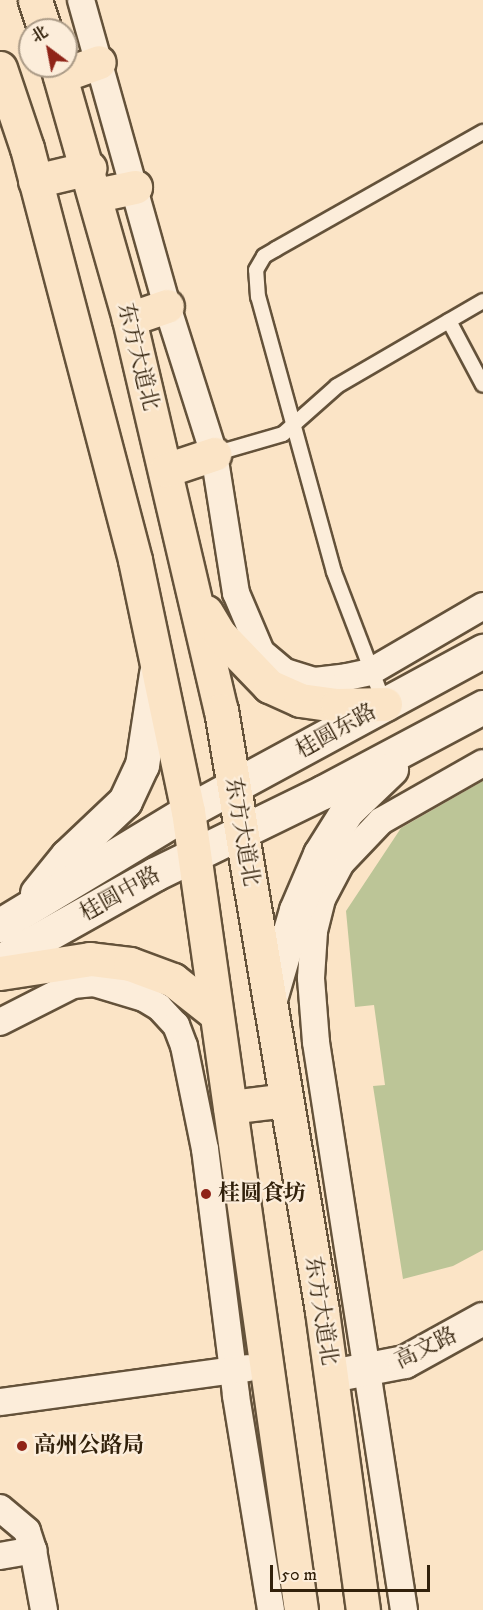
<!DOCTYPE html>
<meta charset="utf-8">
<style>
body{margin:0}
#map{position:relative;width:483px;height:1610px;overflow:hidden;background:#fbe4c6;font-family:"IM FELL DW Pica","Noto Serif SC",serif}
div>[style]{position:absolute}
.green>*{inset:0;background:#bcc597}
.roads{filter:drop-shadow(2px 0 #64523a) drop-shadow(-2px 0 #64523a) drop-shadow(0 2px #64523a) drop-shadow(0 -2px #64523a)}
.service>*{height:14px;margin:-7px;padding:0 7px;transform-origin:7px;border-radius:7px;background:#fcedda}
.minor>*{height:26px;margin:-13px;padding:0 13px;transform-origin:13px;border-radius:13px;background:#fcedda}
.tertiary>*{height:32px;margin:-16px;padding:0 16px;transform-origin:16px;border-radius:16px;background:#fcedda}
.secondary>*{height:33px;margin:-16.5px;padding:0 16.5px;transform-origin:16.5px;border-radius:16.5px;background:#fcedda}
.primary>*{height:33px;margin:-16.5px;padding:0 16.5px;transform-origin:16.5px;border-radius:16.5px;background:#fbe4c6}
.dots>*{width:16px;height:16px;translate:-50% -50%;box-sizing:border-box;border:3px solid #fcedda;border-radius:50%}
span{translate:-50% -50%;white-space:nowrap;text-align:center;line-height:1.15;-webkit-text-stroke:4.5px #fcedda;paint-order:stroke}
.street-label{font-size:22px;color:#32210b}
.poi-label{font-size:22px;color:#32210b;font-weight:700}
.left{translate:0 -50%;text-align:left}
.north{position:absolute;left:18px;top:18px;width:60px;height:60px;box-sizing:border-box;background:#fcedda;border:2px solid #ab9b87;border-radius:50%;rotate:328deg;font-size:16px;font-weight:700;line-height:24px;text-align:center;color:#32210b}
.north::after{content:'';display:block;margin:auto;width:21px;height:27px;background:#8f2418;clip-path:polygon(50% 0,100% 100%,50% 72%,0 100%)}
.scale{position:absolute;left:270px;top:1565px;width:160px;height:27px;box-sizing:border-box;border:3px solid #32210b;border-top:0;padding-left:8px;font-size:18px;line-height:21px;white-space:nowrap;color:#32210b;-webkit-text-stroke:4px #fcedda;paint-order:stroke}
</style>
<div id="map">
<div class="green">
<i style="clip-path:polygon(483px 781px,483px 1250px,453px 1266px,403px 1279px,373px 1086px,385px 1085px,374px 1005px,355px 1007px,346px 911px,401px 828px)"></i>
</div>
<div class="roads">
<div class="service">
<i style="left:449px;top:321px;width:72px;rotate:62deg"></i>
<i style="left:214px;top:454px;width:72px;rotate:-16.2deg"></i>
<i style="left:283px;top:434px;width:72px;rotate:-41.6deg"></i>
<i style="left:337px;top:386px;width:169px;rotate:-30.2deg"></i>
<i style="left:384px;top:703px;width:140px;rotate:-110.9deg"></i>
<i style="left:334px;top:572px;width:285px;rotate:-105.4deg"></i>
<i style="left:258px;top:297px;width:27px;rotate:-94deg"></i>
<i style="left:256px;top:270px;width:16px;rotate:-60deg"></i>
<i style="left:264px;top:256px;width:14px;rotate:-30deg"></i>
<i style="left:276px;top:249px;width:238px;rotate:-29.5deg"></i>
</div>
<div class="minor">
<i style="left:81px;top:0;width:318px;rotate:74.3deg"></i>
<i style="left:167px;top:306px;width:155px;rotate:72.4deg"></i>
<i style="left:214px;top:454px;width:141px;rotate:81deg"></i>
<i style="left:236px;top:593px;width:64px;rotate:67deg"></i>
<i style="left:261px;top:652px;width:31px;rotate:40deg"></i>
<i style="left:285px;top:672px;width:31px;rotate:17deg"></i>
<i style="left:315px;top:681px;width:32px;rotate:-7deg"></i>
<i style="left:347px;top:677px;width:24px;rotate:-12deg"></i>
<i style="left:370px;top:672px;width:131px;rotate:-30.3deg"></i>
<i style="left:0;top:1022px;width:82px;rotate:-26.9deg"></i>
<i style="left:73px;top:985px;width:21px;rotate:-5deg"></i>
<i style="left:94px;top:983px;width:52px;rotate:16.7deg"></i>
<i style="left:144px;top:998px;width:17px;rotate:31deg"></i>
<i style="left:159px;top:1007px;width:25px;rotate:47deg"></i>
<i style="left:176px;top:1025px;width:22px;rotate:69deg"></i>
<i style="left:184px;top:1046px;width:105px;rotate:78.5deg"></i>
<i style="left:205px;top:1149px;width:249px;rotate:82.8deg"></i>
<i style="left:236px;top:1396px;width:217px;rotate:80.7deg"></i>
<i style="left:0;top:1402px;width:250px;rotate:-7.8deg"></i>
<i style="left:0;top:1508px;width:35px;rotate:40deg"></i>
<i style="left:27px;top:1531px;width:20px;rotate:72deg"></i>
<i style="left:0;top:1556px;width:34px;rotate:-10deg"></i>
<i style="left:33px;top:1550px;width:61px;rotate:79.6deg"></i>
<i style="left:404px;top:1610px;width:575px;rotate:-98.81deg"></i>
<i style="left:316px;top:1042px;width:64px;rotate:-94.5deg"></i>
<i style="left:311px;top:978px;width:47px;rotate:-86.3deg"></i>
<i style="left:314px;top:931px;width:33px;rotate:-76deg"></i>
<i style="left:322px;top:899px;width:41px;rotate:-62.2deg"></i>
<i style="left:341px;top:863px;width:58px;rotate:-46.4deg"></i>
<i style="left:381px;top:821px;width:117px;rotate:-29.6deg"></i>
</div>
<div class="tertiary">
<i style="left:332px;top:1376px;width:74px;rotate:-10.9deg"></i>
<i style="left:405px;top:1362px;width:89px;rotate:-28.9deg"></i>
</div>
<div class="secondary">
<i style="left:37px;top:893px;width:48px;rotate:-51deg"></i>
<i style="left:67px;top:856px;width:80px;rotate:-43.5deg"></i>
<i style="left:125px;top:801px;width:40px;rotate:-65deg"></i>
<i style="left:142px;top:765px;width:93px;rotate:-81.3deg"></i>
<i style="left:0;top:925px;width:220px;rotate:-31.2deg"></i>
<i style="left:188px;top:811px;width:336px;rotate:-28.5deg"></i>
<i style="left:0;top:961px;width:178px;rotate:-29.3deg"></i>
<i style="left:155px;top:874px;width:187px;rotate:-26deg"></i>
<i style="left:323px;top:792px;width:181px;rotate:-28deg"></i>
<i style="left:270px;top:999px;width:93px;rotate:-73.7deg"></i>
<i style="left:296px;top:910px;width:61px;rotate:-66.8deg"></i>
<i style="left:320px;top:854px;width:51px;rotate:-57.9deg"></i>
<i style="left:347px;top:811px;width:61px;rotate:-43.7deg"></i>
</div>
<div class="primary">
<i style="left:35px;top:0;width:32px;rotate:72deg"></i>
<i style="left:57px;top:66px;width:263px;rotate:74.1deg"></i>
<i style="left:129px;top:319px;width:402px;rotate:76.8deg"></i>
<i style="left:221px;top:710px;width:609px;rotate:80.46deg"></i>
<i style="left:322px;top:1311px;width:302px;rotate:82.2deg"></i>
<i style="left:0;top:68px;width:84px;rotate:71.4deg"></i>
<i style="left:27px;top:148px;width:426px;rotate:75.3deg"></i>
<i style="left:135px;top:560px;width:257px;rotate:78.1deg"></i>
<i style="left:188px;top:811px;width:807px;rotate:81.95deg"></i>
<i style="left:60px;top:76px;width:41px;rotate:-19.7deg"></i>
<i style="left:35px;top:181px;width:56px;rotate:-13.5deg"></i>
<i style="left:97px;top:195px;width:39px;rotate:-12deg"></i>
<i style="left:129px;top:319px;width:40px;rotate:-18.9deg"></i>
<i style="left:166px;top:470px;width:51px;rotate:-18.4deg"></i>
<i style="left:206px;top:612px;width:27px;rotate:59deg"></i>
<i style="left:220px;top:635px;width:71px;rotate:46.1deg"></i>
<i style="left:269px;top:686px;width:34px;rotate:24deg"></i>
<i style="left:300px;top:700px;width:37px;rotate:8deg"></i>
<i style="left:337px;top:705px;width:48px;rotate:-1.2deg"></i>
<i style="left:0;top:973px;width:91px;rotate:-8.8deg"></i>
<i style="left:90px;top:959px;width:40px;rotate:7.1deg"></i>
<i style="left:130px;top:964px;width:46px;rotate:20.4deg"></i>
<i style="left:173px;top:980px;width:55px;rotate:38.3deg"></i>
<i style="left:230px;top:1107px;width:56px;rotate:-7.1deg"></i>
</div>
</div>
<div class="dots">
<i style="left:206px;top:1194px;background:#8f2418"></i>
<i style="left:22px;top:1446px;background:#8f2418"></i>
</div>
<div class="street-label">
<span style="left:138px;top:357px;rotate:76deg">东方大道北</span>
<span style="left:336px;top:731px;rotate:-29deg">桂圆东路</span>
<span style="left:242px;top:832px;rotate:80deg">东方大道北</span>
<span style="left:120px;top:894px;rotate:-29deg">桂圆中路</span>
<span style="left:321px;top:1311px;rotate:81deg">东方大道北</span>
<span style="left:426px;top:1348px;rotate:-26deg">高文路</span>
</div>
<div class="poi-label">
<span class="left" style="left:218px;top:1194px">桂圆食坊</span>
<span class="left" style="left:34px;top:1446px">高州公路局</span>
</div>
<div class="north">北</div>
<div class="scale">50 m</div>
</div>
